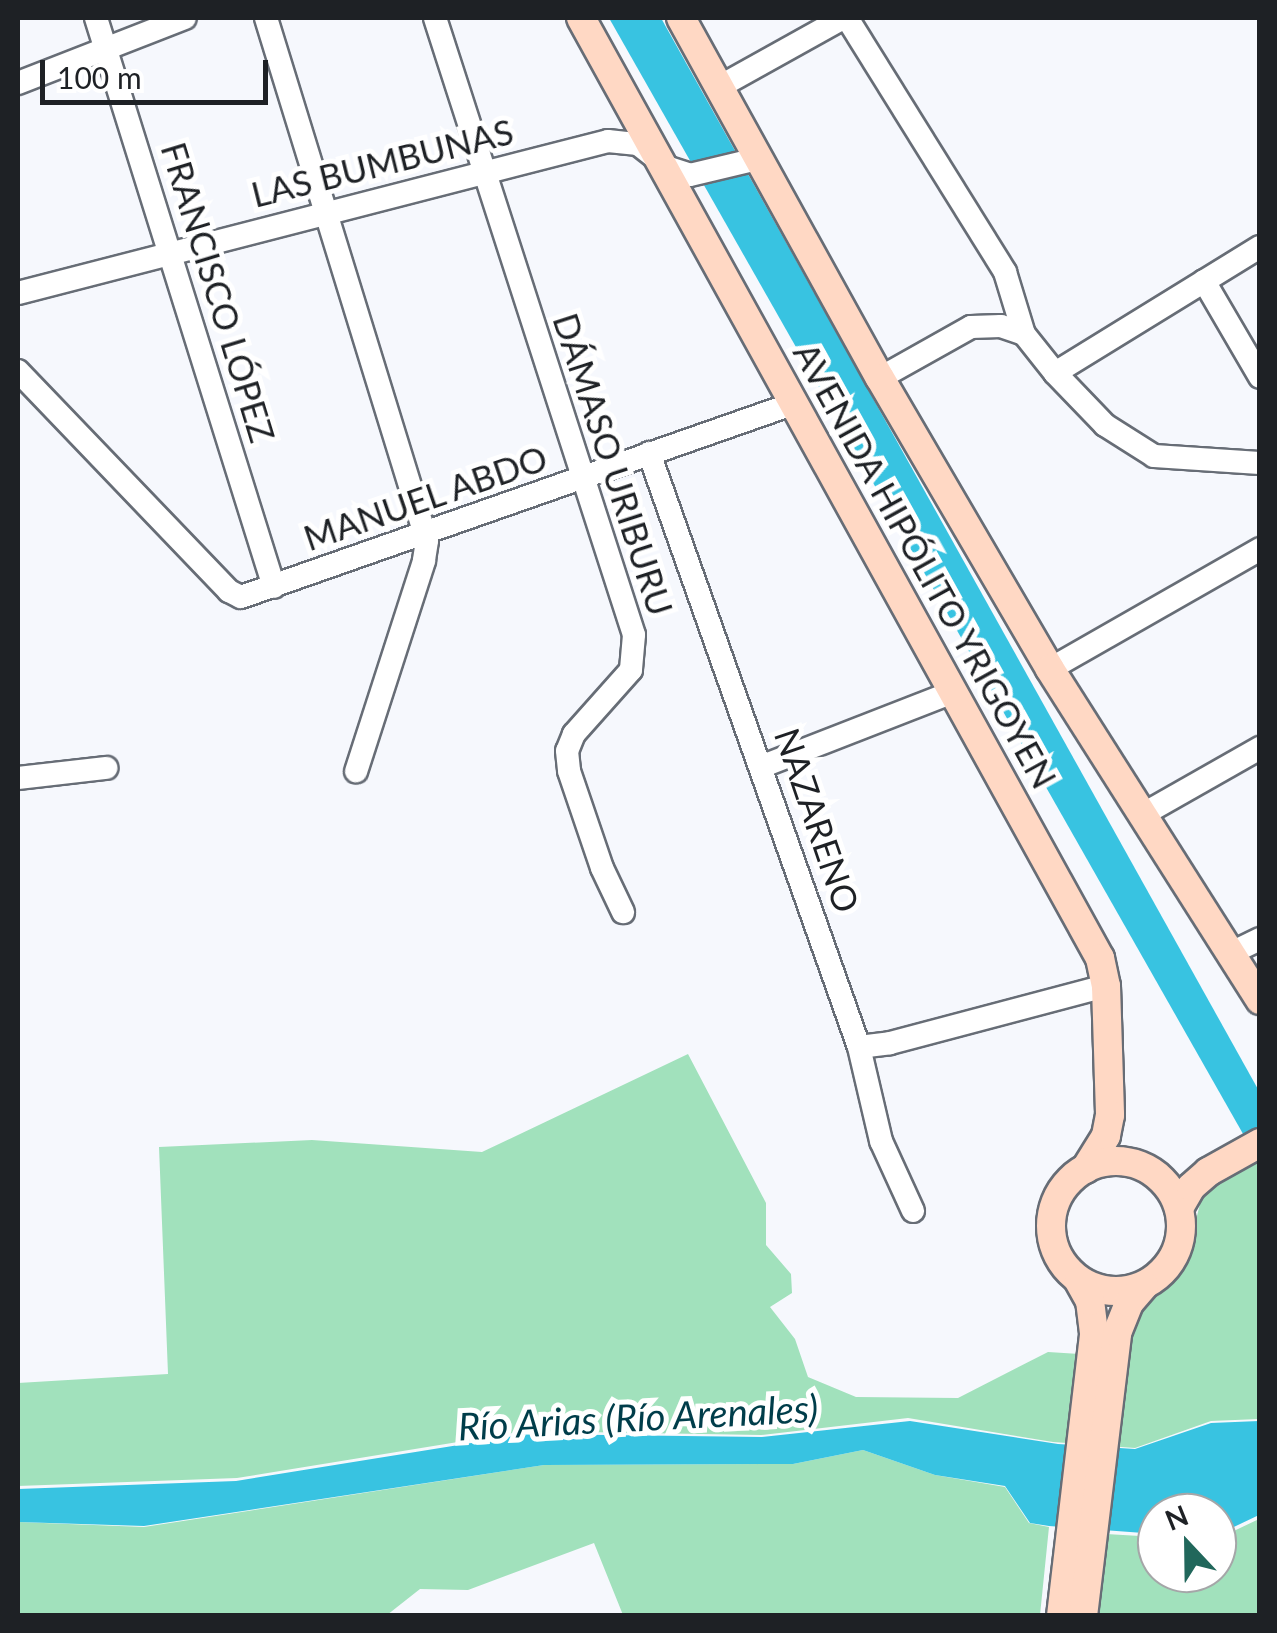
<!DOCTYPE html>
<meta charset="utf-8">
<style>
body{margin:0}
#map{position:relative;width:1277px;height:1633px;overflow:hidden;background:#f6f8fd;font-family:Lato,sans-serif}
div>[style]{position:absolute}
.green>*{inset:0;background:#a1e1bc}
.water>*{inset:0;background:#38c3e1}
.roads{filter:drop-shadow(2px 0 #676d76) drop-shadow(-2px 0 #676d76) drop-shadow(0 2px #676d76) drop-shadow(0 -2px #676d76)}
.minor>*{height:22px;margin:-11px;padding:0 11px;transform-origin:11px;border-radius:11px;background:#fff}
.major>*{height:28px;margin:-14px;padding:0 14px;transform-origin:14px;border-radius:14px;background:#ffd8c4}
.major>.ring{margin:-14px;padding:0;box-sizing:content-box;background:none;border:28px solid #ffd8c4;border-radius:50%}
span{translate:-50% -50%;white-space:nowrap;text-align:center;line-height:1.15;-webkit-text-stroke:10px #fff;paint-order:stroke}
.street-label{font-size:35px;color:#1e2125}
.water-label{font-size:38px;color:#003d4a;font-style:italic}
.frame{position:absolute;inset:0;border:20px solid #1e2125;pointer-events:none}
.north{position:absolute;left:1137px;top:1493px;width:100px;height:100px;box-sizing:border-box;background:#fff;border:2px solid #a5a6a8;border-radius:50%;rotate:338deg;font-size:28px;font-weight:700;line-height:40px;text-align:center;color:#1e2125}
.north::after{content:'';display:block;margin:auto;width:35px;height:45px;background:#21675b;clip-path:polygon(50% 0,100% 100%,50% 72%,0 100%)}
.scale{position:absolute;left:40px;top:60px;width:228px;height:45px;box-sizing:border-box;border:5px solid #1e2125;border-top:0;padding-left:12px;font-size:30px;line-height:35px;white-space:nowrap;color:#1e2125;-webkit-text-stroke:8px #fff;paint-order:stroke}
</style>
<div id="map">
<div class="green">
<i style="clip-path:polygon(688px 1054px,766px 1203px,766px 1245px,791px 1274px,792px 1293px,770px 1307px,795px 1339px,808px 1377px,856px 1397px,958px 1398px,1048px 1352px,1127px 1357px,1139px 1306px,1183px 1271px,1201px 1200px,1216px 1185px,1259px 1162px,1259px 1419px,1211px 1421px,1135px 1448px,1053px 1442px,908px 1418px,761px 1435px,525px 1431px,237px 1478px,18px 1486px,18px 1383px,168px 1374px,159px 1147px,312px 1140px,482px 1152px)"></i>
<i style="clip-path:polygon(863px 1450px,935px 1475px,1005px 1487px,1029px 1523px,1049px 1527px,1040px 1615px,623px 1615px,594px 1543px,468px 1590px,420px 1589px,387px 1615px,18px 1616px,18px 1522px,144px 1527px,544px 1465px,793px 1464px)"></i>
<i style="clip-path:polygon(1259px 1519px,1259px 1615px,1098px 1616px,1106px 1534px,1157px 1537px,1157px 1573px,1217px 1573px,1217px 1539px)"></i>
</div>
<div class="water">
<i style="clip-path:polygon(609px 18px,661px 18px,1259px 1091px,1259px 1162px)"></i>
<i style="clip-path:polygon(910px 1421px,1058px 1444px,1135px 1449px,1211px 1423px,1259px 1421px,1259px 1515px,1217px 1535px,1217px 1513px,1157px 1513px,1157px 1534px,1049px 1526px,1030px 1523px,1005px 1486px,935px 1475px,863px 1450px,793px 1464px,544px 1465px,144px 1526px,18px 1522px,18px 1489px,236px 1481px,527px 1434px,762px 1437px)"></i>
</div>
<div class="roads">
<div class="minor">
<i style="left:96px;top:18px;width:596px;rotate:72.63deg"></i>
<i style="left:266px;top:18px;width:547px;rotate:72.89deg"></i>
<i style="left:427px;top:541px;width:20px;rotate:99deg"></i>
<i style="left:424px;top:561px;width:221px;rotate:107.9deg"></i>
<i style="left:435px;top:18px;width:648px;rotate:72.12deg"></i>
<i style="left:634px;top:635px;width:35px;rotate:95deg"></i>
<i style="left:631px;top:670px;width:86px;rotate:131.7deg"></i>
<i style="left:574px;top:734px;width:18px;rotate:112deg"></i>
<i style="left:567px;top:751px;width:20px;rotate:84deg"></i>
<i style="left:569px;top:771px;width:102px;rotate:71.2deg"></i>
<i style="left:602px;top:868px;width:49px;rotate:64.5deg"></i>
<i style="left:847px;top:18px;width:299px;rotate:58.1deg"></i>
<i style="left:1005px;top:272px;width:65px;rotate:73deg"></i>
<i style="left:1024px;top:334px;width:50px;rotate:51.5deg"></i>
<i style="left:1055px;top:373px;width:72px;rotate:46.1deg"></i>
<i style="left:1105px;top:425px;width:58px;rotate:32.3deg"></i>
<i style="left:1154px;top:456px;width:106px;rotate:3.8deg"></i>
<i style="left:18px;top:83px;width:179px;rotate:-21.3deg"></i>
<i style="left:719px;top:87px;width:142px;rotate:-29.1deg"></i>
<i style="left:1204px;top:281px;width:111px;rotate:59.7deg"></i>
<i style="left:18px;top:293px;width:609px;rotate:-14.45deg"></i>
<i style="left:608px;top:141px;width:30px;rotate:6deg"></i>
<i style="left:638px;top:144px;width:39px;rotate:38deg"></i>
<i style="left:669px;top:168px;width:22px;rotate:18deg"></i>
<i style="left:690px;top:175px;width:69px;rotate:-13.4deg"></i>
<i style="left:18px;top:371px;width:305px;rotate:46.2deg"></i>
<i style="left:229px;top:591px;width:13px;rotate:27deg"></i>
<i style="left:241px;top:597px;width:584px;rotate:-19.3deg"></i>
<i style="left:1055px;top:373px;width:241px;rotate:-31.6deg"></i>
<i style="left:880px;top:378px;width:104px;rotate:-29.3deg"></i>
<i style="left:971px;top:327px;width:30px;rotate:-2deg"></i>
<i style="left:1001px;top:326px;width:24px;rotate:19deg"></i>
<i style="left:649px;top:453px;width:630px;rotate:70.53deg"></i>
<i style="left:859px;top:1047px;width:97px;rotate:76.8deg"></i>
<i style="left:881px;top:1141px;width:77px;rotate:65.4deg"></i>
<i style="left:1050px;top:669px;width:242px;rotate:-29.7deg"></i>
<i style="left:763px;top:766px;width:204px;rotate:-21.3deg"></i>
<i style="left:18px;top:778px;width:89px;rotate:-6.5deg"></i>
<i style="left:1142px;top:815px;width:136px;rotate:-29.6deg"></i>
<i style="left:1229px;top:954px;width:34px;rotate:-26deg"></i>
<i style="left:859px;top:1047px;width:31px;rotate:-7deg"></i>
<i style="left:890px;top:1043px;width:223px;rotate:-14.8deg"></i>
</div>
<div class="major">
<i style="left:581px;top:18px;width:1074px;rotate:61.1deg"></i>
<i style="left:1100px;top:958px;width:29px;rotate:78deg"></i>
<i style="left:1106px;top:986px;width:129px;rotate:88.2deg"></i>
<i style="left:1110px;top:1115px;width:21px;rotate:101deg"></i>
<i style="left:1106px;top:1136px;width:39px;rotate:122deg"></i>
<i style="left:681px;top:18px;width:411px;rotate:61.1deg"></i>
<i style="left:880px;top:378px;width:337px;rotate:59.7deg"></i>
<i style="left:1050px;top:669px;width:392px;rotate:57.6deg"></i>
<i class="ring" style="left:1051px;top:1161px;width:102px;height:102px"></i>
<i style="left:1179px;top:1208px;width:24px;rotate:-60deg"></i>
<i style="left:1191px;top:1187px;width:23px;rotate:-41deg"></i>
<i style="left:1208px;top:1172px;width:60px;rotate:-29.1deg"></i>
<i style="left:1061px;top:1616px;width:285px;rotate:-83.3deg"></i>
<i style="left:1094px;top:1333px;width:32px;rotate:-97deg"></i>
<i style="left:1090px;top:1301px;width:23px;rotate:-119deg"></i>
<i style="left:1083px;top:1616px;width:285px;rotate:-83.1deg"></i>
<i style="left:1117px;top:1333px;width:32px;rotate:-68deg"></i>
<i style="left:1129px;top:1303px;width:23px;rotate:-49deg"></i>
</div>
</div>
<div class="street-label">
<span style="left:382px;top:162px;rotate:-14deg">LAS BUMBUNAS</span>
<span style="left:219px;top:292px;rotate:73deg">FRANCISCO LÓPEZ</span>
<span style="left:614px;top:464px;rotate:72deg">DÁMASO URIBURU</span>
<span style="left:425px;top:497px;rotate:-19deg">MANUEL ABDO</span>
<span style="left:926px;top:565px;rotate:61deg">AVENIDA HIPÓLITO YRIGOYEN</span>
<span style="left:818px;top:820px;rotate:71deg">NAZARENO</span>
</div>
<div class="water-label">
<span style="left:638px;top:1417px;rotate:-3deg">Río Arias (Río Arenales)</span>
</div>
<div class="frame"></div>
<div class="north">N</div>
<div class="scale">100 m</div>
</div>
